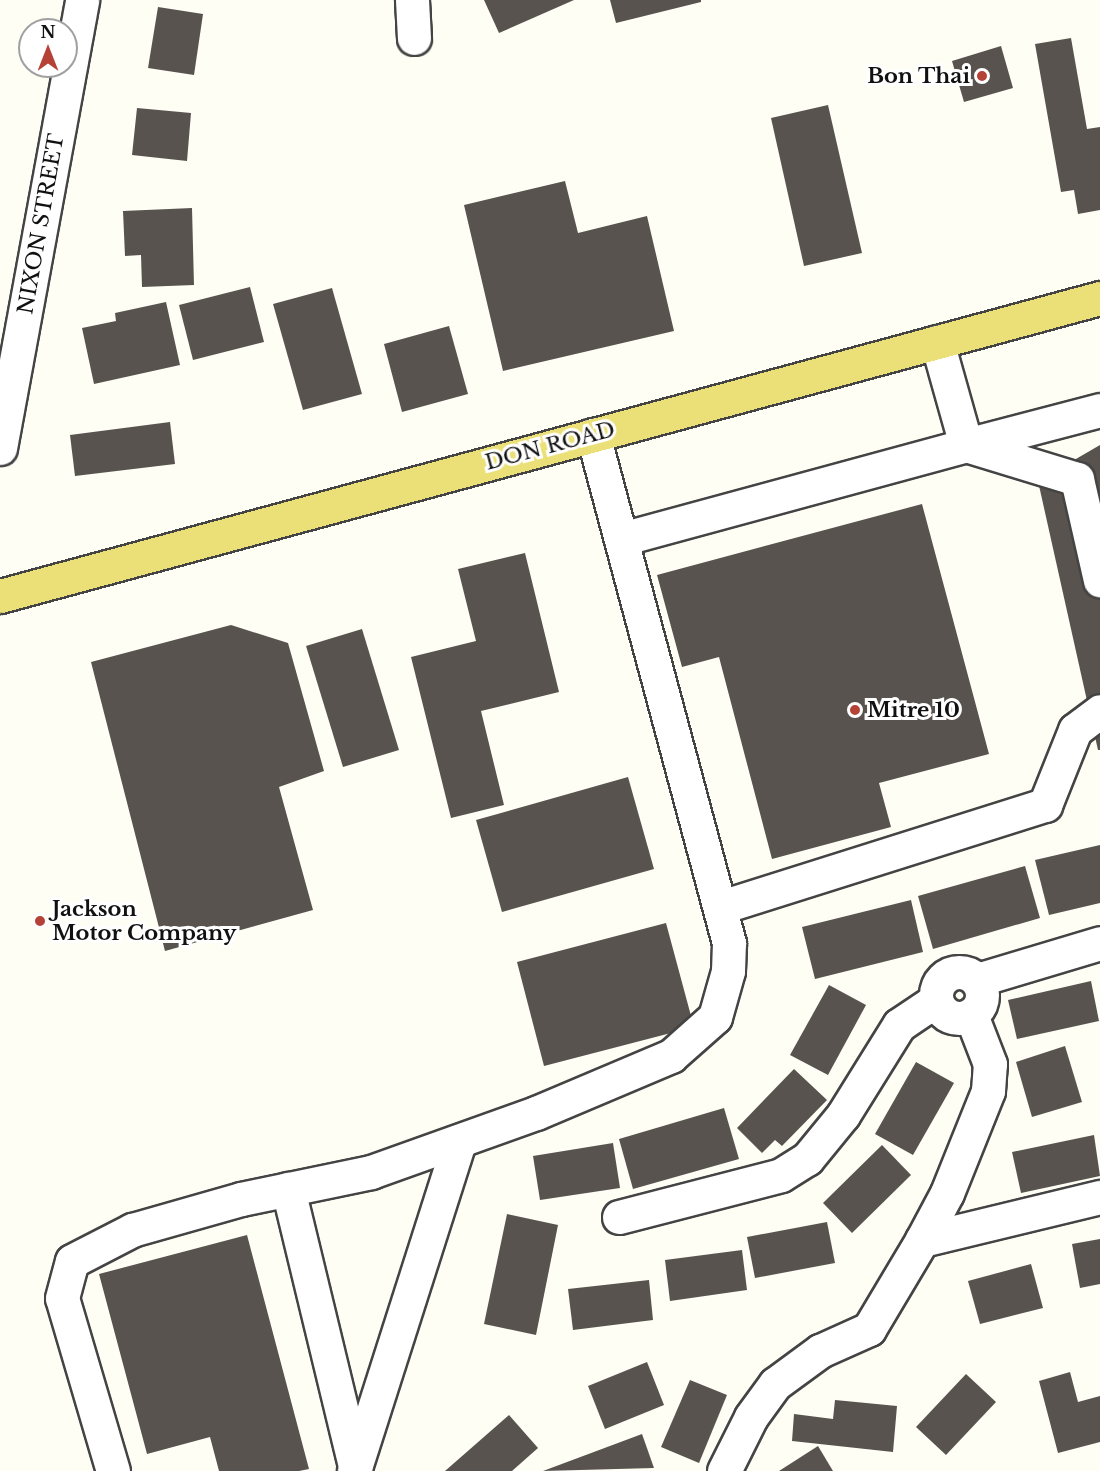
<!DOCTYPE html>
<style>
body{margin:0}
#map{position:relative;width:1100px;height:1471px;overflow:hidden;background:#fefef5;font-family:"Libre Baskerville",serif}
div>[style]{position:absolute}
.building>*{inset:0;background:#58534e}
.roads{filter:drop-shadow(2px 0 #444) drop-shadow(-2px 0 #444) drop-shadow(0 2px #444) drop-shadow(0 -2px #444)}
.minor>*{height:33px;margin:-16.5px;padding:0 16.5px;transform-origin:16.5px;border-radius:16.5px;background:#fff}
.minor>.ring{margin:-16.5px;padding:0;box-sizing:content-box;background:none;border:33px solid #fff;border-radius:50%}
.major>*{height:33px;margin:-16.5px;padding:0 16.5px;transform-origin:16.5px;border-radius:16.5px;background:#ebe078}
.dots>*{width:16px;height:16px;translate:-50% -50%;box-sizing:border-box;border:3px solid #fff;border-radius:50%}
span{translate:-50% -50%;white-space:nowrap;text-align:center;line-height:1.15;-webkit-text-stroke:6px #fff;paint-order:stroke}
.poi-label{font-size:21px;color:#111;font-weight:700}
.right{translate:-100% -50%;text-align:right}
.left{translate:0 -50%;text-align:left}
.street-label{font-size:21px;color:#111}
.north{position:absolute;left:18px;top:18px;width:60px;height:60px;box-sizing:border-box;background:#fff;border:2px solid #a0a0a0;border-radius:50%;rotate:0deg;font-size:16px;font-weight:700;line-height:24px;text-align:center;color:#111}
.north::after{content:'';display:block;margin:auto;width:21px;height:27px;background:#b44236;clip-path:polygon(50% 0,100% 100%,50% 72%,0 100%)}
</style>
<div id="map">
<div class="building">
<i style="clip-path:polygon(484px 0,574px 0,499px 33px)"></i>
<i style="clip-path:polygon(610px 0,701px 0,701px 2px,616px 23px)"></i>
<i style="clip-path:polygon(158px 7px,203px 14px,194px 75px,148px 68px)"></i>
<i style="clip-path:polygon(1071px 38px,1087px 129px,1100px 127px,1100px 210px,1078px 214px,1074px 190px,1061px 192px,1035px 44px)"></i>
<i style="clip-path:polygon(1001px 46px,1013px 88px,964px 102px,952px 61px)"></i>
<i style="clip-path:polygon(828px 105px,862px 253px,804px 266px,771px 118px)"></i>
<i style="clip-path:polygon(137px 108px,191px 113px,187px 161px,132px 155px)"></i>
<i style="clip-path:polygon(565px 181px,578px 233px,647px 216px,674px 331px,503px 371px,464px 205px)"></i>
<i style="clip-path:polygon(192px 208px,194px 285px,142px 287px,141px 255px,125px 256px,123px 211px)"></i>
<i style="clip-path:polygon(250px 287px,264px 342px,193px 360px,179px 305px)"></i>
<i style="clip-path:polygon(332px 288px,362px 394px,303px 410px,273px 304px)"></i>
<i style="clip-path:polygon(166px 302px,180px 365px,94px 384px,82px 328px,116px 321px,115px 313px)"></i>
<i style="clip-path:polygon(449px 326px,468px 394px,402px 412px,384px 344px)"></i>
<i style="clip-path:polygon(170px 422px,175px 464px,75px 476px,70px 435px)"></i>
<i style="clip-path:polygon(1100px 445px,1100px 750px,1098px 750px,1038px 481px)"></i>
<i style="clip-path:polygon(922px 504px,989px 754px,879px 783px,891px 827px,772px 859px,719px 657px,682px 667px,657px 575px)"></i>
<i style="clip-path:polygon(525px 553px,559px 692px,481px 711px,504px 805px,451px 818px,411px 657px,476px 641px,458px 569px)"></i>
<i style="clip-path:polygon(231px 625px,288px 643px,324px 771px,279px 787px,313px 910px,165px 951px,91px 662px)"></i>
<i style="clip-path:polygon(362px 629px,399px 750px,343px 767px,306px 646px)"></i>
<i style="clip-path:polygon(628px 777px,654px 869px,502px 912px,476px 820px)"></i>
<i style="clip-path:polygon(1100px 845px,1100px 903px,1049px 915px,1035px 860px)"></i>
<i style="clip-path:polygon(1025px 866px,1040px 918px,933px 949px,918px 896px)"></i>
<i style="clip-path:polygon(911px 900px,923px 952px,815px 979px,802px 927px)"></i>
<i style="clip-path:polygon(666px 923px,694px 1027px,544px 1066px,517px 962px)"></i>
<i style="clip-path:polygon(1091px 981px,1099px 1021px,1017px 1039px,1008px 1000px)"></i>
<i style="clip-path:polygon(829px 985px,866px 1005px,828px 1075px,790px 1055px)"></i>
<i style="clip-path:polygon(1065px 1046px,1082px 1102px,1032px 1117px,1016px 1062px)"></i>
<i style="clip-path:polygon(916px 1062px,954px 1083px,913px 1155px,875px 1134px)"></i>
<i style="clip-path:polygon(794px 1069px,827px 1100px,782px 1146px,775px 1140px,762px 1153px,737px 1128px)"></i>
<i style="clip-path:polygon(724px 1108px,739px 1159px,633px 1189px,619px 1139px)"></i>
<i style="clip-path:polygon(1094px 1135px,1100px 1176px,1021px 1193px,1012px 1152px)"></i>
<i style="clip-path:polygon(613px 1143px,620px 1188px,540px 1200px,533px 1156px)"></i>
<i style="clip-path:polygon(882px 1145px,911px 1175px,852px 1233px,823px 1203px)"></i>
<i style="clip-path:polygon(507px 1214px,558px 1225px,536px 1335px,484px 1324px)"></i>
<i style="clip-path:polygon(827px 1222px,835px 1263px,755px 1278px,747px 1237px)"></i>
<i style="clip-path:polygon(247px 1235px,309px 1469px,299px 1471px,219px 1471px,210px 1437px,147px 1454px,99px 1274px)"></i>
<i style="clip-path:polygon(1100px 1239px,1100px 1284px,1080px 1288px,1072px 1244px)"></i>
<i style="clip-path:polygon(742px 1250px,747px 1290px,670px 1301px,665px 1260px)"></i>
<i style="clip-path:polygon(1031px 1264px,1043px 1308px,980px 1324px,968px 1281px)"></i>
<i style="clip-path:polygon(649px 1280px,653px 1320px,573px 1330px,568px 1289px)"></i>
<i style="clip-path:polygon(647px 1362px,664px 1405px,605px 1429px,588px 1386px)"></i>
<i style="clip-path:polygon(1070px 1372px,1078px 1402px,1100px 1396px,1100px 1442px,1058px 1453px,1039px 1381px)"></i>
<i style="clip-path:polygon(966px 1374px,996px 1402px,946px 1455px,916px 1427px)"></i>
<i style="clip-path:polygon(690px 1380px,727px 1395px,699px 1463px,661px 1447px)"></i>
<i style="clip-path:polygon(835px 1400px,897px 1406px,893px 1452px,792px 1441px,794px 1414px,833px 1419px)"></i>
<i style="clip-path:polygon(509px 1415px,538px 1448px,512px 1471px,445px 1471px)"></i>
<i style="clip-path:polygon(642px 1434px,654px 1468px,543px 1471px)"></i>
<i style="clip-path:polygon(818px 1446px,833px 1471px,779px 1471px)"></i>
</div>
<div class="roads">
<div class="minor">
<i style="left:412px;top:0;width:38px;rotate:87deg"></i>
<i style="left:966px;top:445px;width:116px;rotate:17deg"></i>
<i style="left:1077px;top:479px;width:104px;rotate:77.2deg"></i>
<i style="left:966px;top:445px;width:138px;rotate:-14.6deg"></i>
<i style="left:0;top:448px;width:455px;rotate:-79.6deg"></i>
<i style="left:621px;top:539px;width:358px;rotate:-15.2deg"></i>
<i style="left:966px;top:445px;width:107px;rotate:-105.7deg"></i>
<i style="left:721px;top:907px;width:340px;rotate:-17.5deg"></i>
<i style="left:1045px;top:805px;width:81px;rotate:-68.2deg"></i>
<i style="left:1075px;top:730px;width:31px;rotate:-37deg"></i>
<i class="ring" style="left:936px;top:972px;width:13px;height:13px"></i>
<i style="left:977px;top:980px;width:128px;rotate:-16.7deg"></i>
<i style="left:288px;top:1189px;width:286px;rotate:76.4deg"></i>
<i style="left:619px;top:1217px;width:167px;rotate:-14.5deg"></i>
<i style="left:781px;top:1175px;width:31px;rotate:-32deg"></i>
<i style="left:807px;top:1159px;width:57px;rotate:-50.7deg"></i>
<i style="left:843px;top:1115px;width:106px;rotate:-58.1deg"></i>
<i style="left:899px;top:1025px;width:45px;rotate:-34deg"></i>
<i style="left:922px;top:1240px;width:183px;rotate:-13.6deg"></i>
<i style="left:113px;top:1471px;width:180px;rotate:-106.4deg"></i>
<i style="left:62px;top:1298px;width:38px;rotate:-75deg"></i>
<i style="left:72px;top:1261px;width:68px;rotate:-27.3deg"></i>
<i style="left:132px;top:1230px;width:113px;rotate:-15.9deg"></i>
<i style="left:241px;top:1199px;width:133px;rotate:-11.7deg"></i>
<i style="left:371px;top:1172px;width:175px;rotate:-19.7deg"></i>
<i style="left:536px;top:1113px;width:147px;rotate:-22.9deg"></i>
<i style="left:671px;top:1056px;width:59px;rotate:-41.6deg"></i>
<i style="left:715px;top:1017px;width:48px;rotate:-74.2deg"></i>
<i style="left:728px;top:971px;width:28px;rotate:-88deg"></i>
<i style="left:729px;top:943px;width:526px;rotate:-104.99deg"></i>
<i style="left:354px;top:1471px;width:346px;rotate:-72.3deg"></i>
<i style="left:724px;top:1471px;width:60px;rotate:-63.4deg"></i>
<i style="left:751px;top:1417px;width:41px;rotate:-54deg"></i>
<i style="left:775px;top:1384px;width:56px;rotate:-36.3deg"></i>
<i style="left:820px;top:1351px;width:54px;rotate:-24.2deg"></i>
<i style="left:869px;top:1329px;width:104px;rotate:-59.2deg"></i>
<i style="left:922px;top:1240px;width:53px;rotate:-62deg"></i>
<i style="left:947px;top:1193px;width:110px;rotate:-68.1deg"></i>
<i style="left:988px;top:1091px;width:27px;rotate:-86deg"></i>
<i style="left:990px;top:1064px;width:53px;rotate:-111.2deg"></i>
</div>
<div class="major">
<i style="left:0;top:596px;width:1140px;rotate:-15.16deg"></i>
</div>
</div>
<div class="dots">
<i style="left:982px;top:76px;background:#b44236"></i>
<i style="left:855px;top:710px;background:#b44236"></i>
<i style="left:40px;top:921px;background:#b44236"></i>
</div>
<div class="poi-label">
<span class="right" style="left:970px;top:76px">Bon Thai</span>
<span class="left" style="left:867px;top:710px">Mitre 10</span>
<span class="left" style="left:52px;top:921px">Jackson<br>Motor Company</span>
</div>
<div class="street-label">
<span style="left:41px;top:224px;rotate:-80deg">NIXON STREET</span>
<span style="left:550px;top:446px;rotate:-15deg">DON ROAD</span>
</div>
<div class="north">N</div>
</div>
